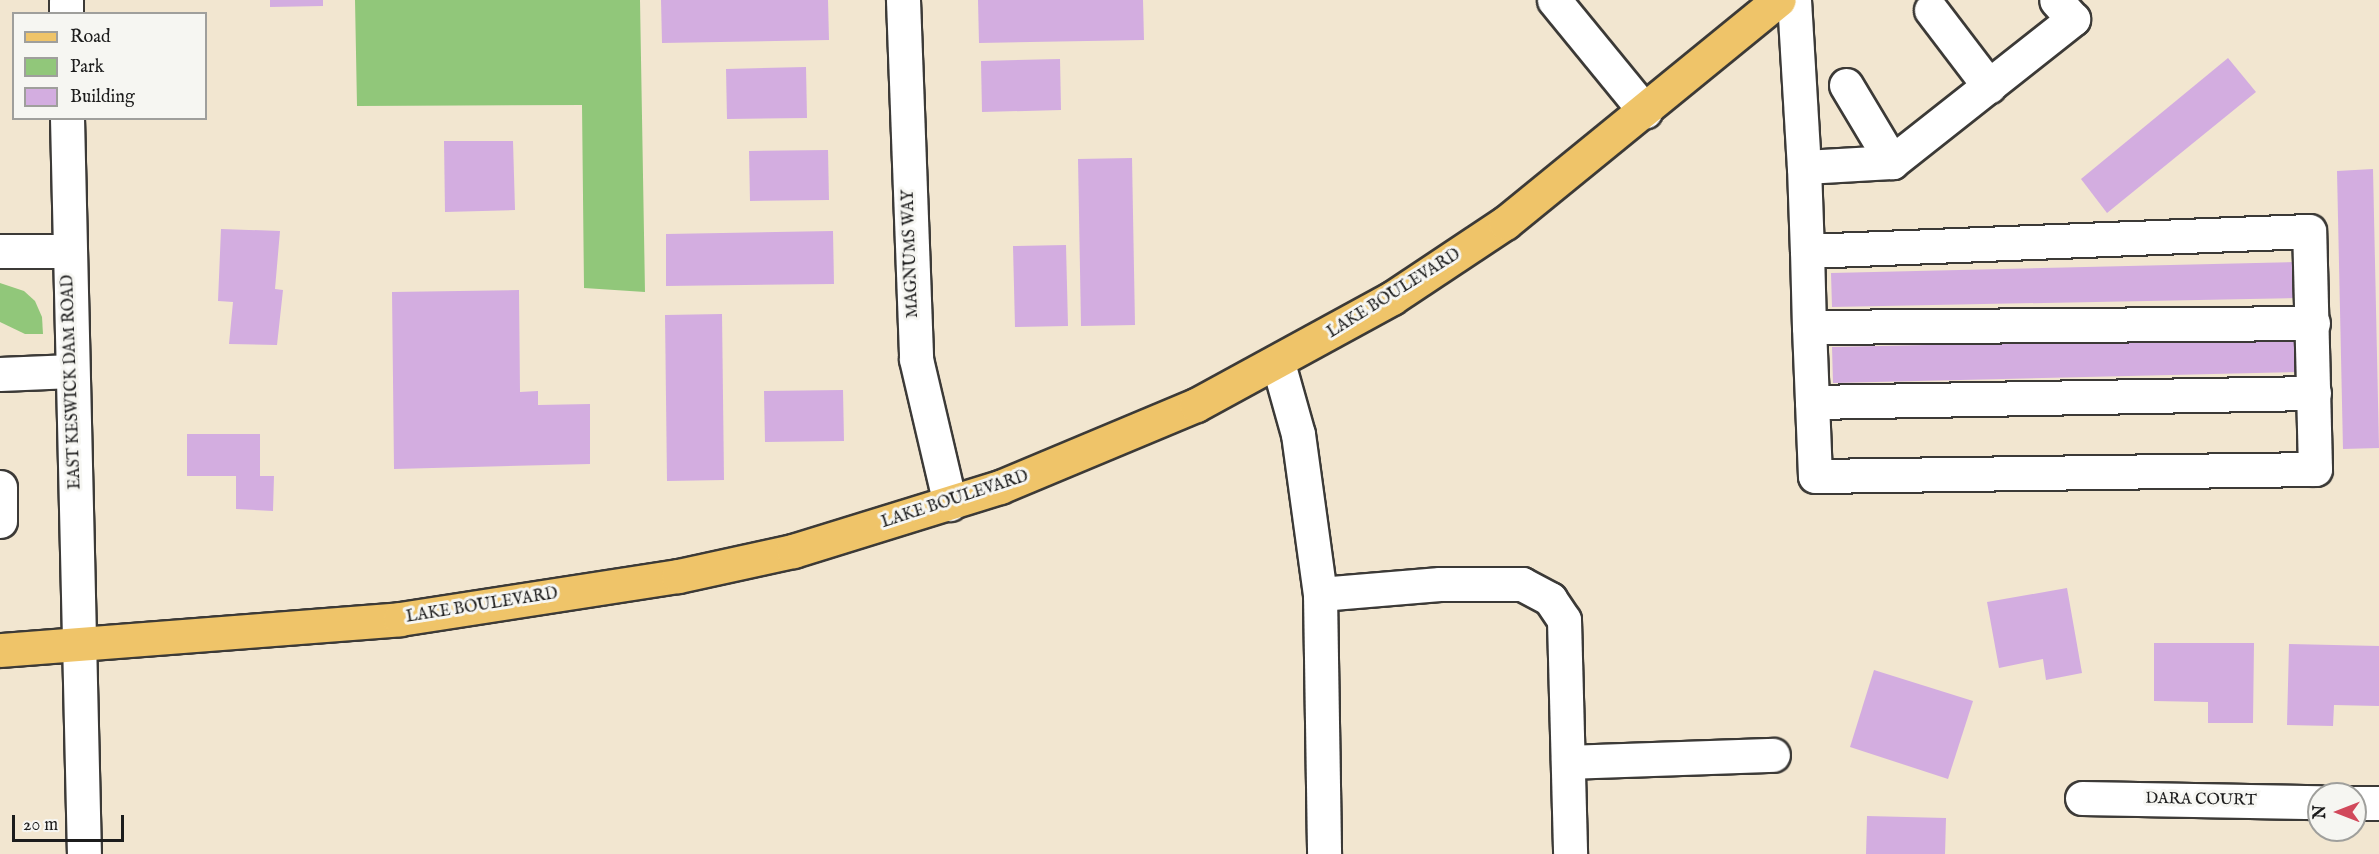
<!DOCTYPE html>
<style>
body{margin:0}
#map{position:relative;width:2379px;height:854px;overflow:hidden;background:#f2e6d0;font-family:"IM FELL English",serif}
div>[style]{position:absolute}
.green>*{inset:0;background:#91c77a}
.building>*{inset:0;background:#d3ade0}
.roads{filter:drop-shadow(2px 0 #3c3a37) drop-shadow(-2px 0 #3c3a37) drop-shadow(0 2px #3c3a37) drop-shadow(0 -2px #3c3a37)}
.minor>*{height:33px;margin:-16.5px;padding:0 16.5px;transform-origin:16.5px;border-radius:16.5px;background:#fff}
.major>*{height:33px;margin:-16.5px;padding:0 16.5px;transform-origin:16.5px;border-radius:16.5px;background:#efc469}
span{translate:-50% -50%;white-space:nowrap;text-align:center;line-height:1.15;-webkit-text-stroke:6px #f6f6f2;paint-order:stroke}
.street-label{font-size:16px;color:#1c1c1c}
.legend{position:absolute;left:12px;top:12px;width:195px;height:108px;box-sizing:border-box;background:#f6f6f2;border:2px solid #9f9f9c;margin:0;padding:8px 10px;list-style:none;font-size:18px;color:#1c1c1c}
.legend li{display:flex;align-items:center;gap:12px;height:30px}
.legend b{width:30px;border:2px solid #9f9f9c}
.north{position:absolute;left:2307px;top:782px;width:60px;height:60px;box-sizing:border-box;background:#f6f6f2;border:2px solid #9f9f9c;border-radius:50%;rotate:270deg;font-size:16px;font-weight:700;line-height:24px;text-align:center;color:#1c1c1c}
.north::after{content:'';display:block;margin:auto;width:21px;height:27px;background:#d1495b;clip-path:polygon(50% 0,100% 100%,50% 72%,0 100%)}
.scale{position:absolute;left:12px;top:815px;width:112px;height:27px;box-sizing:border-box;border:3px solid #1c1c1c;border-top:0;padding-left:8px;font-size:18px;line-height:21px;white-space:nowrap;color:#1c1c1c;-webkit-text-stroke:4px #f6f6f2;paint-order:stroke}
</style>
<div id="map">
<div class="green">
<i style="clip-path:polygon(355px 0,640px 0,645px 292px,584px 288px,582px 105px,357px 106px)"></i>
<i style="clip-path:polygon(0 283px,24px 291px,35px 301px,42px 317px,43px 334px,25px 334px,0 322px)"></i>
</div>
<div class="building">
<i style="clip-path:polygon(270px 0,323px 0,323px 6px,270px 7px)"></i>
<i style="clip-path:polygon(661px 0,828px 0,829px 40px,662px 43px)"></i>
<i style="clip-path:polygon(978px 0,1143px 0,1144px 40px,979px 43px)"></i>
<i style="clip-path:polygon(2228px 58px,2256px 92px,2107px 213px,2081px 179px)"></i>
<i style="clip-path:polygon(1060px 59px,1061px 110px,982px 112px,981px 61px)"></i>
<i style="clip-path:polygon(806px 67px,807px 118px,727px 119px,726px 69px)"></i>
<i style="clip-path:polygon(444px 141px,513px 141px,515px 210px,445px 212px)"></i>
<i style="clip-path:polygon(828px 150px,829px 200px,750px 201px,749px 151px)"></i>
<i style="clip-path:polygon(1132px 158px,1135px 325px,1081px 326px,1078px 159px)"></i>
<i style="clip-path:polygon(2373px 169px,2379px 448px,2343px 449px,2337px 171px)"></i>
<i style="clip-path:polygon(221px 229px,280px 231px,275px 289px,283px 290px,277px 345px,229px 344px,233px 302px,218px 301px)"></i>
<i style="clip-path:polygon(833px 231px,834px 284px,666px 286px,666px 234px)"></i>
<i style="clip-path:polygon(1066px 245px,1068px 326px,1015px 327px,1013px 246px)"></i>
<i style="clip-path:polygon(2297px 262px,2298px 298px,1832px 307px,1831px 273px)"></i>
<i style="clip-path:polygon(519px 290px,520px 392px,538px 391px,538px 405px,590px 404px,590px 464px,394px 469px,392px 292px)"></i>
<i style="clip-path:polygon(722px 314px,724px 480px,667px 481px,665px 315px)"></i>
<i style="clip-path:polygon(2299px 337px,2300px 372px,1833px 383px,1832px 347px)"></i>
<i style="clip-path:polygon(843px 390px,844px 441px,765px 442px,764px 391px)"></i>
<i style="clip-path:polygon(187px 434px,260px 434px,260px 476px,274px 476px,273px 511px,236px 509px,236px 476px,187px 476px)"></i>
<i style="clip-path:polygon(2067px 588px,2082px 673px,2046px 680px,2043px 659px,1999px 668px,1987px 602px)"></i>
<i style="clip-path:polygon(2154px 643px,2254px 643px,2253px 723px,2208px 723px,2208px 702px,2154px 701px)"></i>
<i style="clip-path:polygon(2289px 644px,2379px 646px,2379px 706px,2334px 705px,2333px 726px,2287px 725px)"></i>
<i style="clip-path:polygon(1874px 670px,1973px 701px,1948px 779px,1850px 747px)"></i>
<i style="clip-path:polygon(1867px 816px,1946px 818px,1945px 854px,1866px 854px)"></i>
</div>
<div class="roads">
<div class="minor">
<i style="left:66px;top:0;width:14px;rotate:90deg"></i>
<i style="left:903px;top:0;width:359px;rotate:87.9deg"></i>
<i style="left:916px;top:359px;width:149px;rotate:76.8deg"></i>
<i style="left:1554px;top:0;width:144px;rotate:50.7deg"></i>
<i style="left:1794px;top:0;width:167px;rotate:86.6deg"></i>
<i style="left:1804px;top:167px;width:88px;rotate:-3.3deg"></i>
<i style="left:1931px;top:10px;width:96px;rotate:52.7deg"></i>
<i style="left:1846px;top:85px;width:90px;rotate:59.1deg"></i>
<i style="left:1892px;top:162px;width:231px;rotate:-38.3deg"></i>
<i style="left:2073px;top:19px;width:25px;rotate:-132deg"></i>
<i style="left:67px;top:118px;width:736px;rotate:88.68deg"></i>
<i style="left:1804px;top:167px;width:84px;rotate:88deg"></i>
<i style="left:1807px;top:251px;width:76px;rotate:88.5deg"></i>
<i style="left:1809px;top:327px;width:149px;rotate:87.7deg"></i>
<i style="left:1815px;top:476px;width:500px;rotate:-0.8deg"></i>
<i style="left:2315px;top:469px;width:238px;rotate:-91.4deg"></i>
<i style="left:2309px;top:231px;width:502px;rotate:177.72deg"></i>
<i style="left:0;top:251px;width:68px"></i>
<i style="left:1809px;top:327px;width:504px;rotate:-0.45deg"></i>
<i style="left:1278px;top:363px;width:74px;rotate:74.3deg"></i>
<i style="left:1298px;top:434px;width:162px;rotate:82.2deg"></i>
<i style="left:1320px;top:594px;width:260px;rotate:89.1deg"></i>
<i style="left:0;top:374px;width:72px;rotate:-2.4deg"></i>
<i style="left:1812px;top:402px;width:502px;rotate:-1.03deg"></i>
<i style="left:0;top:487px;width:34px;rotate:90deg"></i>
<i style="left:1320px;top:594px;width:120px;rotate:-4.8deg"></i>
<i style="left:1440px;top:584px;width:82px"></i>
<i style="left:1522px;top:584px;width:32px;rotate:28deg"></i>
<i style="left:1550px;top:599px;width:25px;rotate:56deg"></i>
<i style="left:1564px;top:620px;width:234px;rotate:88.5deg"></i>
<i style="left:1568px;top:762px;width:205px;rotate:-2deg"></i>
<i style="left:2082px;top:798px;width:237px;rotate:1deg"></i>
<i style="left:2355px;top:803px;width:24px"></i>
</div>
<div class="major">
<i style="left:0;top:650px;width:401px;rotate:-4.4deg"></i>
<i style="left:400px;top:619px;width:281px;rotate:-8.8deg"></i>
<i style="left:678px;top:576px;width:118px;rotate:-12.3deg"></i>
<i style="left:793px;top:551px;width:217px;rotate:-17.2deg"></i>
<i style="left:1000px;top:487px;width:212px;rotate:-22.7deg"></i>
<i style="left:1196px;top:405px;width:223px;rotate:-28.6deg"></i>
<i style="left:1392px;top:298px;width:136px;rotate:-33.6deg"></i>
<i style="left:1505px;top:223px;width:353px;rotate:-39.2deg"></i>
</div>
</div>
<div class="street-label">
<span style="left:911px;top:254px;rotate:-92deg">MAGNUMS WAY</span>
<span style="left:1394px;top:294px;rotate:-32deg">LAKE BOULEVARD</span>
<span style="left:72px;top:382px;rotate:-92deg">EAST KESWICK DAM ROAD</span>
<span style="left:955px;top:500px;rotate:-18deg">LAKE BOULEVARD</span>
<span style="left:482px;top:606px;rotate:-9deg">LAKE BOULEVARD</span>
<span style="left:2201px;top:800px;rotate:1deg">DARA COURT</span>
</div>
<ul class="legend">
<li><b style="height:8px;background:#efc469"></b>Road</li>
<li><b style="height:16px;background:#91c77a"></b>Park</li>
<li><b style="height:16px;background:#d3ade0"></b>Building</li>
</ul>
<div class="north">N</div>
<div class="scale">20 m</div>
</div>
